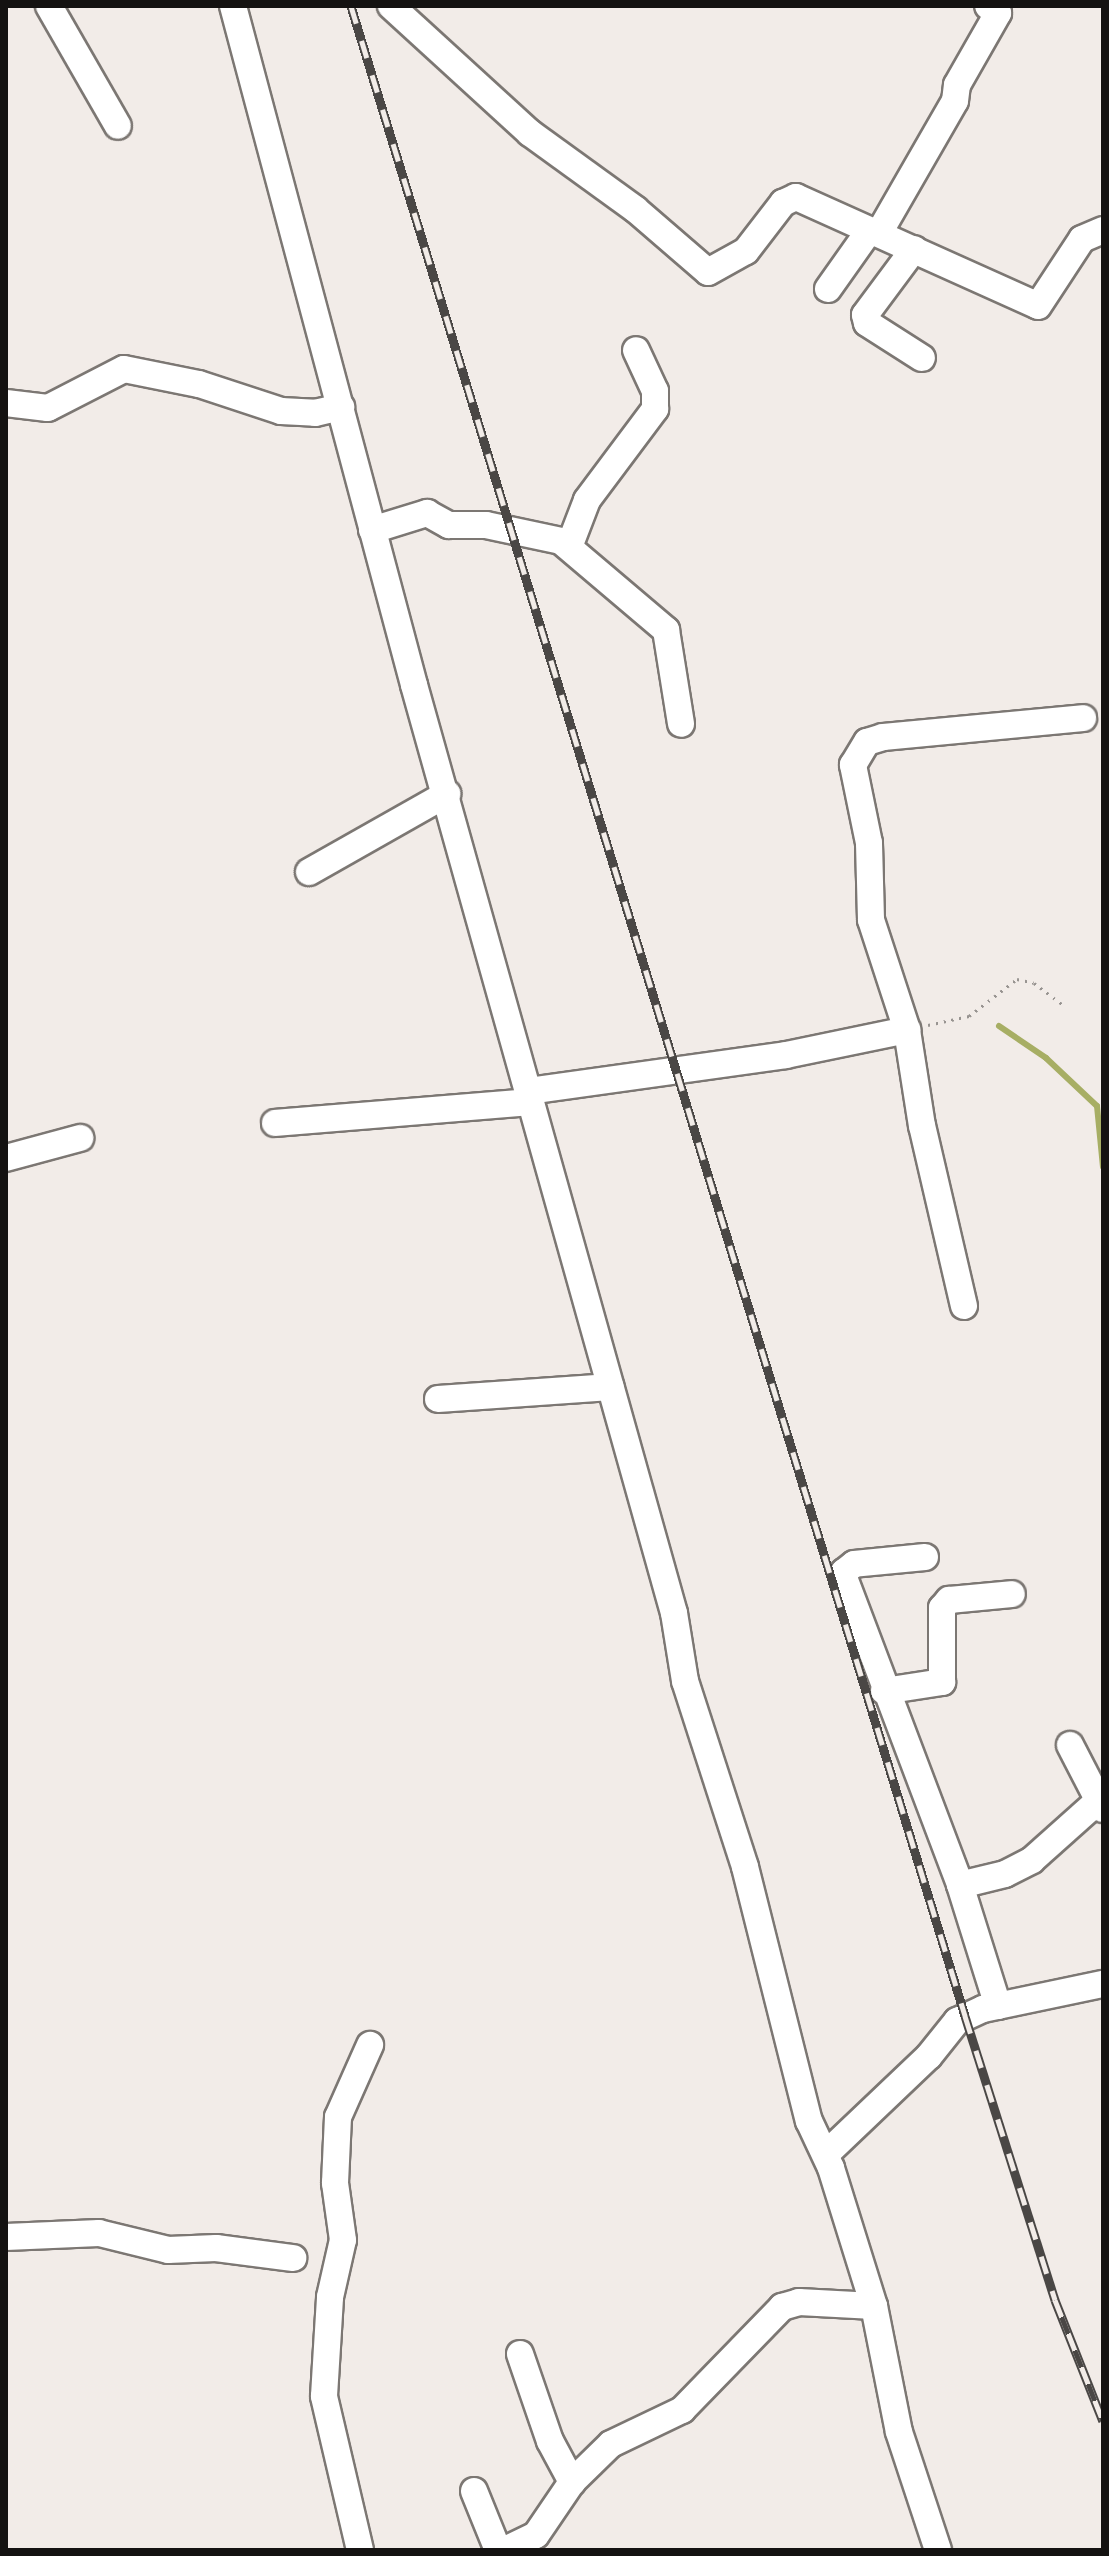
<!DOCTYPE html>
<style>
body{margin:0}
#map{position:relative;width:1109px;height:2556px;overflow:hidden;background:#f2ece8;font-family:"DM Sans",sans-serif}
div>[style]{position:absolute}
.stream>*{height:6px;margin:-3px;padding:0 3px;transform-origin:3px;border-radius:3px;background:#a7ae64}
.path>*{height:3px;margin-top:-1.5px;transform-origin:0;background:repeating-linear-gradient(90deg,#989491 0 2px,transparent 0 8px)}
.roads{filter:drop-shadow(2px 0 #7c7773) drop-shadow(-2px 0 #7c7773) drop-shadow(0 2px #7c7773) drop-shadow(0 -2px #7c7773)}
.minor>*{height:26px;margin:-13px;padding:0 13px;transform-origin:13px;border-radius:13px;background:#fff}
.rail>*{height:9px;margin-top:-4.5px;transform-origin:0;background:repeating-linear-gradient(90deg,#f2ece8 0 18px,#4a4745 0 36px);box-sizing:border-box;border-block:2px solid #4a4745}
span{translate:-50% -50%;white-space:nowrap;text-align:center;line-height:1.15;-webkit-text-stroke:7px #f2ece8;paint-order:stroke}
.frame{position:absolute;inset:0;border:8px solid #141211;pointer-events:none}
</style>
<div id="map">
<div class="stream">
<i style="left:999px;top:1026px;width:57px;rotate:34.2deg"></i>
<i style="left:1046px;top:1058px;width:70px;rotate:43.3deg"></i>
<i style="left:1097px;top:1106px;width:61px;rotate:84.4deg"></i>
</div>
<div class="path">
<i style="left:928px;top:1025px;width:42px;rotate:-12.4deg"></i>
<i style="left:969px;top:1016px;width:61px;rotate:-37.6deg"></i>
<i style="left:1017px;top:979px;width:17px;rotate:13deg"></i>
<i style="left:1034px;top:983px;width:36px;rotate:37deg"></i>
</div>
<div class="roads">
<div class="minor">
<i style="left:49px;top:6px;width:138px;rotate:60.1deg"></i>
<i style="left:233px;top:6px;width:703px;rotate:75.07deg"></i>
<i style="left:414px;top:685px;width:964px;rotate:74.35deg"></i>
<i style="left:674px;top:1613px;width:69px;rotate:80.8deg"></i>
<i style="left:685px;top:1681px;width:195px;rotate:72.1deg"></i>
<i style="left:745px;top:1867px;width:262px;rotate:75.9deg"></i>
<i style="left:809px;top:2121px;width:52px;rotate:64.9deg"></i>
<i style="left:831px;top:2168px;width:145px;rotate:72.7deg"></i>
<i style="left:874px;top:2306px;width:128px;rotate:78.8deg"></i>
<i style="left:899px;top:2432px;width:124px;rotate:71.7deg"></i>
<i style="left:391px;top:6px;width:188px;rotate:42.4deg"></i>
<i style="left:530px;top:133px;width:130px;rotate:35.9deg"></i>
<i style="left:635px;top:209px;width:96px;rotate:40.8deg"></i>
<i style="left:708px;top:272px;width:43px;rotate:-28.9deg"></i>
<i style="left:746px;top:251px;width:61px;rotate:-52.4deg"></i>
<i style="left:783px;top:203px;width:14px;rotate:-25deg"></i>
<i style="left:796px;top:197px;width:265px;rotate:24.2deg"></i>
<i style="left:1038px;top:306px;width:80px;rotate:-56.7deg"></i>
<i style="left:1082px;top:239px;width:23px;rotate:-23deg"></i>
<i style="left:879px;top:233px;width:152px;rotate:-60.1deg"></i>
<i style="left:955px;top:101px;width:16px;rotate:-83deg"></i>
<i style="left:957px;top:85px;width:83px;rotate:-60.3deg"></i>
<i style="left:998px;top:13px;width:12px;rotate:-145deg"></i>
<i style="left:914px;top:249px;width:82px;rotate:126.6deg"></i>
<i style="left:865px;top:315px;width:8px;rotate:76deg"></i>
<i style="left:867px;top:323px;width:65px;rotate:32.5deg"></i>
<i style="left:828px;top:289px;width:71px;rotate:-54.7deg"></i>
<i style="left:6px;top:403px;width:42px;rotate:6.8deg"></i>
<i style="left:48px;top:408px;width:85px;rotate:-27.2deg"></i>
<i style="left:124px;top:369px;width:76px;rotate:11.3deg"></i>
<i style="left:199px;top:384px;width:86px;rotate:18.2deg"></i>
<i style="left:281px;top:411px;width:34px;rotate:3deg"></i>
<i style="left:315px;top:413px;width:27px;rotate:-13deg"></i>
<i style="left:372px;top:530px;width:58px;rotate:-17.2deg"></i>
<i style="left:427px;top:513px;width:25px;rotate:29deg"></i>
<i style="left:449px;top:525px;width:37px"></i>
<i style="left:486px;top:525px;width:77px;rotate:12deg"></i>
<i style="left:561px;top:541px;width:138px;rotate:40.3deg"></i>
<i style="left:666px;top:630px;width:95px;rotate:80.9deg"></i>
<i style="left:569px;top:547px;width:50px;rotate:-69deg"></i>
<i style="left:587px;top:500px;width:114px;rotate:-53.2deg"></i>
<i style="left:655px;top:409px;width:18px;rotate:-90deg"></i>
<i style="left:655px;top:391px;width:45px;rotate:-114.9deg"></i>
<i style="left:309px;top:872px;width:159px;rotate:-29.5deg"></i>
<i style="left:528px;top:1091px;width:260px;rotate:-7.9deg"></i>
<i style="left:786px;top:1055px;width:124px;rotate:-11.7deg"></i>
<i style="left:275px;top:1123px;width:256px;rotate:-4.7deg"></i>
<i style="left:6px;top:1158px;width:77px;rotate:-15.1deg"></i>
<i style="left:964px;top:1306px;width:185px;rotate:-103.1deg"></i>
<i style="left:922px;top:1126px;width:97px;rotate:-98.9deg"></i>
<i style="left:907px;top:1030px;width:116px;rotate:-108.1deg"></i>
<i style="left:871px;top:920px;width:77px;rotate:-91.5deg"></i>
<i style="left:869px;top:843px;width:80px;rotate:-101.6deg"></i>
<i style="left:853px;top:765px;width:27px;rotate:-59deg"></i>
<i style="left:867px;top:742px;width:17px;rotate:-17deg"></i>
<i style="left:883px;top:737px;width:201px;rotate:-5.4deg"></i>
<i style="left:438px;top:1399px;width:173px;rotate:-4deg"></i>
<i style="left:925px;top:1557px;width:71px;rotate:174.4deg"></i>
<i style="left:854px;top:1564px;width:13px;rotate:141deg"></i>
<i style="left:844px;top:1572px;width:8px;rotate:83deg"></i>
<i style="left:845px;top:1580px;width:326px;rotate:69.3deg"></i>
<i style="left:884px;top:1691px;width:59px;rotate:-8.8deg"></i>
<i style="left:942px;top:1682px;width:74px;rotate:-90deg"></i>
<i style="left:942px;top:1608px;width:11px;rotate:-49deg"></i>
<i style="left:949px;top:1600px;width:63px;rotate:-5.4deg"></i>
<i style="left:1070px;top:1745px;width:72px;rotate:62.7deg"></i>
<i style="left:998px;top:2006px;width:127px;rotate:-107.4deg"></i>
<i style="left:960px;top:1885px;width:46px;rotate:-13.7deg"></i>
<i style="left:1005px;top:1874px;width:30px;rotate:-27deg"></i>
<i style="left:1032px;top:1860px;width:90px;rotate:-41.8deg"></i>
<i style="left:826px;top:2154px;width:142px;rotate:-43.6deg"></i>
<i style="left:929px;top:2056px;width:45px;rotate:-51.3deg"></i>
<i style="left:957px;top:2021px;width:29px;rotate:-25deg"></i>
<i style="left:983px;top:2009px;width:123px;rotate:-11.8deg"></i>
<i style="left:6px;top:2237px;width:93px;rotate:-2.5deg"></i>
<i style="left:99px;top:2233px;width:71px;rotate:13.8deg"></i>
<i style="left:168px;top:2250px;width:48px;rotate:-2.4deg"></i>
<i style="left:216px;top:2248px;width:78px;rotate:7.4deg"></i>
<i style="left:520px;top:2354px;width:92px;rotate:71deg"></i>
<i style="left:550px;top:2441px;width:47px;rotate:61.8deg"></i>
<i style="left:474px;top:2491px;width:64px;rotate:67.9deg"></i>
<i style="left:360px;top:2550px;width:158px;rotate:-103.2deg"></i>
<i style="left:324px;top:2396px;width:99px;rotate:-86.5deg"></i>
<i style="left:330px;top:2297px;width:58px;rotate:-77.2deg"></i>
<i style="left:343px;top:2240px;width:58px;rotate:-98deg"></i>
<i style="left:335px;top:2183px;width:66px;rotate:-87.4deg"></i>
<i style="left:338px;top:2117px;width:79px;rotate:-66deg"></i>
<i style="left:505px;top:2550px;width:34px;rotate:-26deg"></i>
<i style="left:536px;top:2535px;width:64px;rotate:-55.8deg"></i>
<i style="left:572px;top:2482px;width:54px;rotate:-44.3deg"></i>
<i style="left:611px;top:2444px;width:79px;rotate:-25.6deg"></i>
<i style="left:682px;top:2410px;width:144px;rotate:-45.8deg"></i>
<i style="left:782px;top:2307px;width:18px;rotate:-16deg"></i>
<i style="left:799px;top:2302px;width:75px;rotate:3.1deg"></i>
</div>
</div>
<div class="rail">
<i style="left:351px;top:6px;width:2102px;rotate:73.01deg"></i>
<i style="left:965px;top:2016px;width:298px;rotate:72.4deg"></i>
<i style="left:1055px;top:2300px;width:130px;rotate:68.4deg"></i>
</div>
<div class="frame"></div>
</div>
